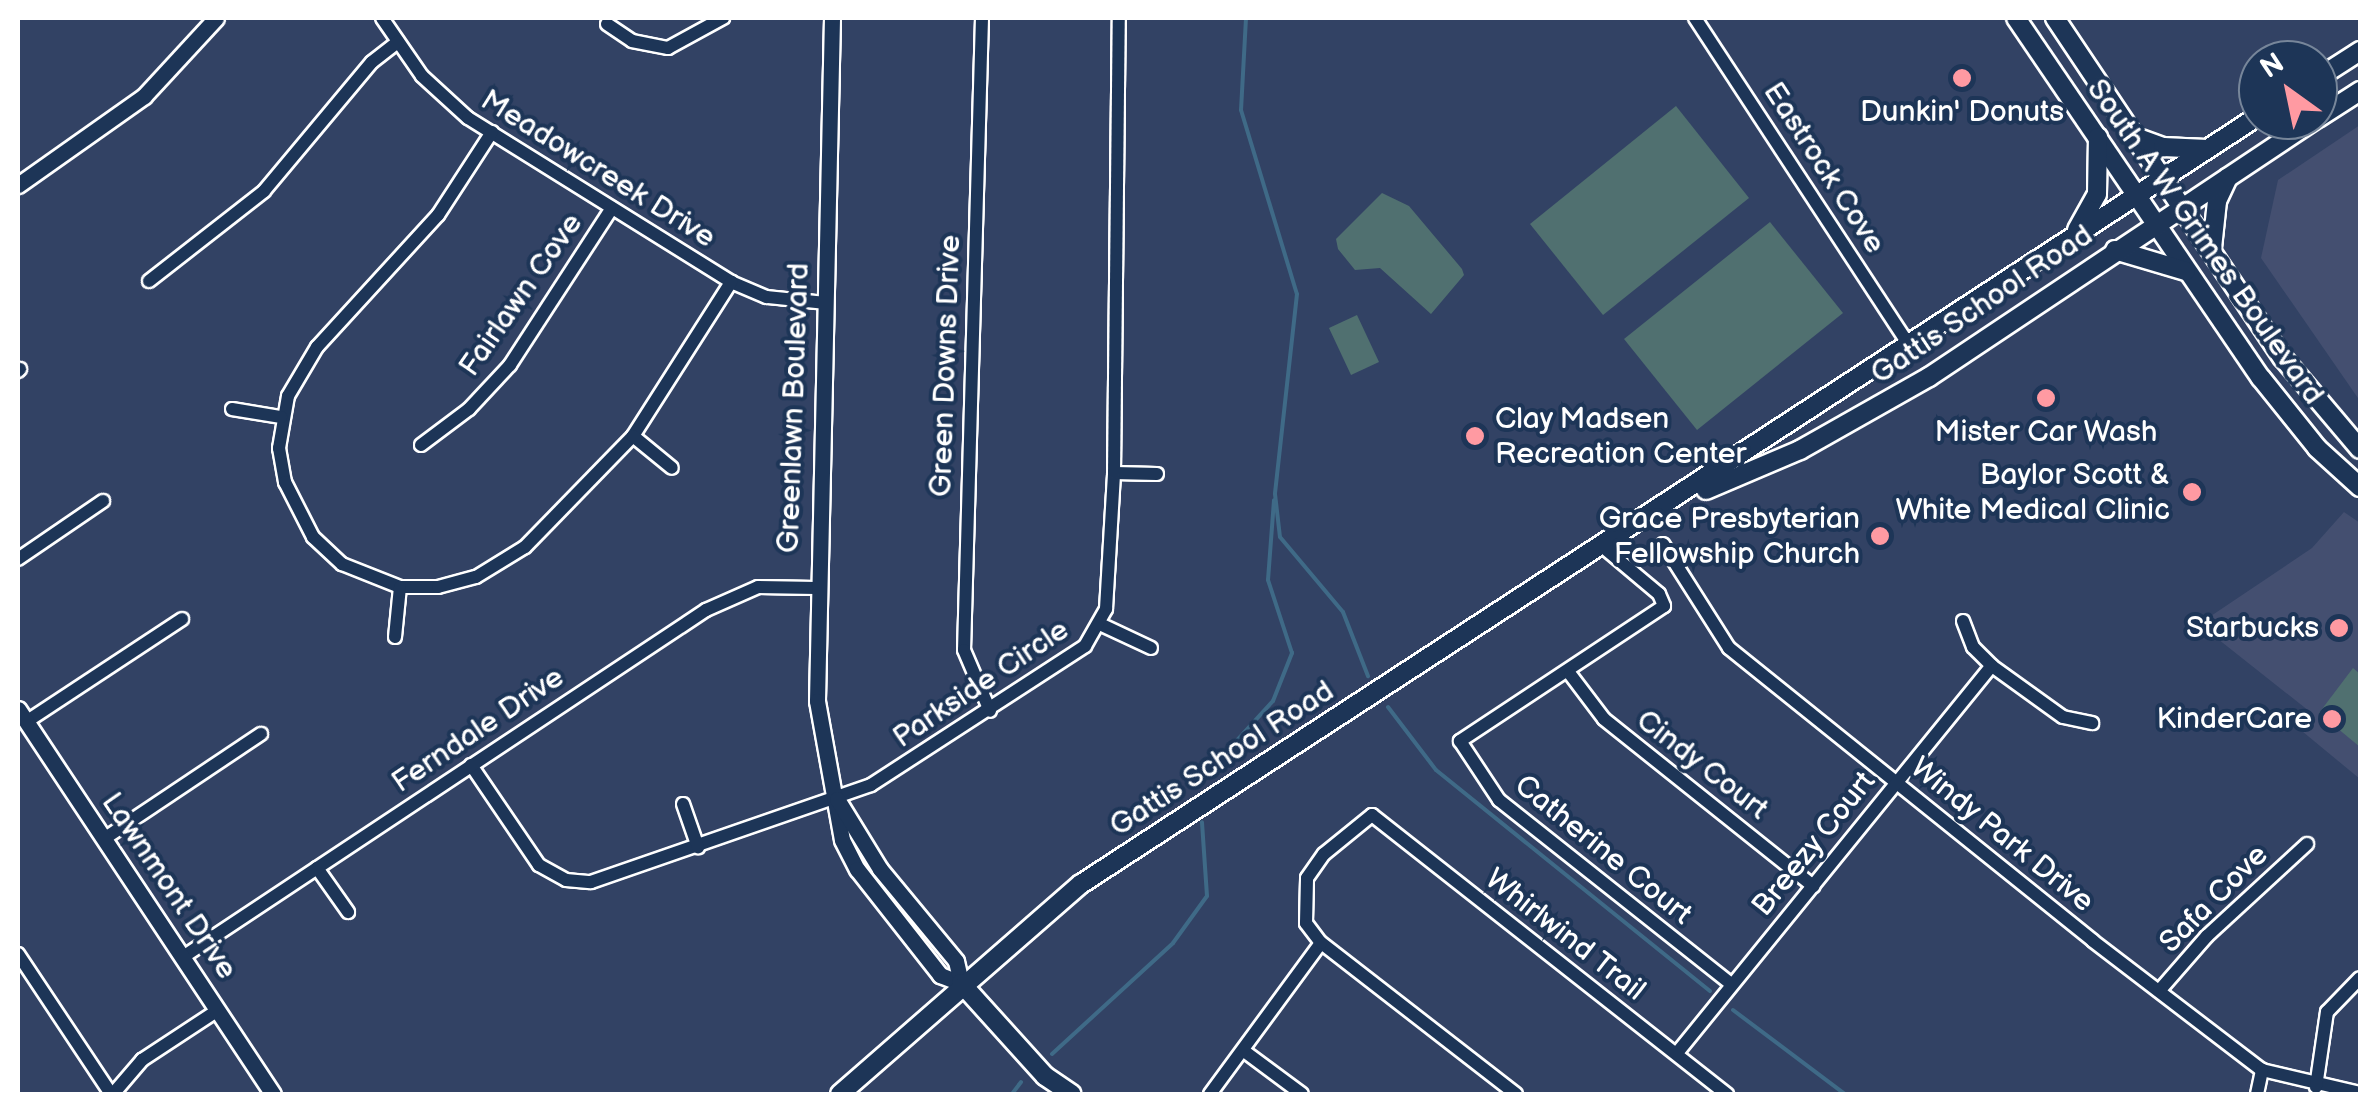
<!DOCTYPE html>
<style>
body{margin:0}
#map{position:relative;width:2378px;height:1112px;overflow:hidden;background:#324264;font-family:"Balsamiq Sans",sans-serif}
div>[style]{position:absolute}
.built>*{inset:0;background:#444f70}
.green>*{inset:0;background:#507070}
.stream>*{height:4px;margin:-2px;padding:0 2px;transform-origin:2px;border-radius:2px;background:#3f6a87}
.roads{filter:drop-shadow(2px 0 #fff) drop-shadow(-2px 0 #fff) drop-shadow(0 2px #fff) drop-shadow(0 -2px #fff)}
.minor>*{height:12px;margin:-6px;padding:0 6px;transform-origin:6px;border-radius:6px;background:#1d3557}
.tertiary>*{height:15px;margin:-7.5px;padding:0 7.5px;transform-origin:7.5px;border-radius:7.5px;background:#1d3557}
.secondary>*{height:18px;margin:-9px;padding:0 9px;transform-origin:9px;border-radius:9px;background:#1d3557}
.dots>*{width:28px;height:28px;translate:-50% -50%;box-sizing:border-box;border:5px solid #1d3557;border-radius:50%}
span{translate:-50% -50%;white-space:nowrap;text-align:center;line-height:1.15;-webkit-text-stroke:8px #1d3557;paint-order:stroke}
.poi-label{font-size:30px;color:#fff}
.left{translate:0 -50%;text-align:left}
.right{translate:-100% -50%;text-align:right}
.street-label{font-size:30px;color:#fff}
.frame{position:absolute;inset:0;border:20px solid #fff;pointer-events:none}
.north{position:absolute;left:2238px;top:40px;width:100px;height:100px;box-sizing:border-box;background:#1d3557;border:2px solid #77869a;border-radius:50%;rotate:327deg;font-size:28px;font-weight:700;line-height:40px;text-align:center;color:#fff}
.north::after{content:'';display:block;margin:auto;width:35px;height:45px;background:#ff9aa2;clip-path:polygon(50% 0,100% 100%,50% 72%,0 100%)}
</style>
<div id="map">
<div class="built">
<i style="clip-path:polygon(2360px 125px,2360px 401px,2261px 258px,2278px 180px)"></i>
<i style="clip-path:polygon(2344px 512px,2360px 523px,2360px 779px,2297px 727px,2309px 711px,2199px 624px,2312px 548px)"></i>
</div>
<div class="green">
<i style="clip-path:polygon(1676px 106px,1749px 198px,1603px 315px,1530px 224px)"></i>
<i style="clip-path:polygon(1382px 193px,1409px 206px,1462px 269px,1464px 275px,1431px 314px,1380px 268px,1355px 270px,1338px 249px,1336px 239px)"></i>
<i style="clip-path:polygon(1770px 222px,1843px 313px,1697px 430px,1624px 339px)"></i>
<i style="clip-path:polygon(1357px 315px,1379px 362px,1351px 375px,1329px 328px)"></i>
<i style="clip-path:polygon(2353px 668px,2360px 674px,2360px 747px,2319px 713px)"></i>
</div>
<div class="stream">
<i style="left:1246px;top:18px;width:92px;rotate:93.1deg"></i>
<i style="left:1241px;top:110px;width:192px;rotate:73.1deg"></i>
<i style="left:1297px;top:294px;width:201px;rotate:96.3deg"></i>
<i style="left:1275px;top:494px;width:43px;rotate:83.4deg"></i>
<i style="left:1280px;top:537px;width:98px;rotate:50deg"></i>
<i style="left:1343px;top:612px;width:69px;rotate:68.7deg"></i>
<i style="left:1388px;top:707px;width:79px;rotate:52.7deg"></i>
<i style="left:1436px;top:770px;width:352px;rotate:38.9deg"></i>
<i style="left:1198px;top:783px;width:111px;rotate:-47.6deg"></i>
<i style="left:1273px;top:701px;width:52px;rotate:-68.4deg"></i>
<i style="left:1292px;top:653px;width:77px;rotate:-108.2deg"></i>
<i style="left:1268px;top:580px;width:80px;rotate:-85.7deg"></i>
<i style="left:1733px;top:1010px;width:140px;rotate:36.9deg"></i>
<i style="left:1052px;top:1054px;width:164px;rotate:-42.5deg"></i>
<i style="left:1173px;top:943px;width:58px;rotate:-54.1deg"></i>
<i style="left:1207px;top:896px;width:74px;rotate:-93.9deg"></i>
<i style="left:1012px;top:1094px;width:15px;rotate:-53deg"></i>
</div>
<div class="roads">
<div class="minor">
<i style="left:382px;top:18px;width:70px;rotate:55.4deg"></i>
<i style="left:422px;top:76px;width:62px;rotate:42.4deg"></i>
<i style="left:468px;top:118px;width:310px;rotate:31.9deg"></i>
<i style="left:731px;top:282px;width:39px;rotate:23deg"></i>
<i style="left:767px;top:297px;width:58px;rotate:5.9deg"></i>
<i style="left:982px;top:18px;width:632px;rotate:91.63deg"></i>
<i style="left:964px;top:650px;width:66px;rotate:66.9deg"></i>
<i style="left:1695px;top:18px;width:392px;rotate:56.8deg"></i>
<i style="left:607px;top:24px;width:30px;rotate:34deg"></i>
<i style="left:632px;top:41px;width:37px;rotate:11deg"></i>
<i style="left:668px;top:48px;width:63px;rotate:-28.6deg"></i>
<i style="left:492px;top:132px;width:99px;rotate:123deg"></i>
<i style="left:438px;top:215px;width:179px;rotate:132.5deg"></i>
<i style="left:317px;top:347px;width:57px;rotate:120.6deg"></i>
<i style="left:288px;top:396px;width:53px;rotate:99.8deg"></i>
<i style="left:279px;top:448px;width:35px;rotate:80deg"></i>
<i style="left:285px;top:482px;width:62px;rotate:63deg"></i>
<i style="left:313px;top:537px;width:40px;rotate:43deg"></i>
<i style="left:342px;top:564px;width:62px;rotate:21.6deg"></i>
<i style="left:400px;top:587px;width:38px"></i>
<i style="left:438px;top:587px;width:39px;rotate:-15deg"></i>
<i style="left:476px;top:577px;width:57px;rotate:-31.5deg"></i>
<i style="left:525px;top:547px;width:155px;rotate:-45.8deg"></i>
<i style="left:633px;top:436px;width:183px;rotate:-57.5deg"></i>
<i style="left:149px;top:281px;width:146px;rotate:-38deg"></i>
<i style="left:264px;top:191px;width:168px;rotate:-50.1deg"></i>
<i style="left:372px;top:62px;width:33px;rotate:-38deg"></i>
<i style="left:18px;top:371px;width:3px;rotate:-45deg"></i>
<i style="left:232px;top:409px;width:50px;rotate:9.3deg"></i>
<i style="left:633px;top:436px;width:50px;rotate:39.4deg"></i>
<i style="left:421px;top:445px;width:60px;rotate:-36.9deg"></i>
<i style="left:469px;top:409px;width:60px;rotate:-47deg"></i>
<i style="left:510px;top:365px;width:187px;rotate:-57deg"></i>
<i style="left:1114px;top:473px;width:43px;rotate:1.3deg"></i>
<i style="left:1663px;top:544px;width:123px;rotate:57.6deg"></i>
<i style="left:1729px;top:648px;width:467px;rotate:38.8deg"></i>
<i style="left:2093px;top:941px;width:213px;rotate:37.4deg"></i>
<i style="left:2262px;top:1070px;width:101px;rotate:13.2deg"></i>
<i style="left:1603px;top:547px;width:73px;rotate:40deg"></i>
<i style="left:1659px;top:594px;width:13px;rotate:67deg"></i>
<i style="left:1664px;top:606px;width:245px;rotate:146.5deg"></i>
<i style="left:1460px;top:741px;width:71px;rotate:56.5deg"></i>
<i style="left:1499px;top:800px;width:296px;rotate:38.4deg"></i>
<i style="left:18px;top:559px;width:103px;rotate:-34.3deg"></i>
<i style="left:1963px;top:621px;width:28px;rotate:69deg"></i>
<i style="left:1973px;top:647px;width:27px;rotate:45deg"></i>
<i style="left:1992px;top:666px;width:87px;rotate:35.7deg"></i>
<i style="left:2063px;top:717px;width:30px;rotate:12deg"></i>
<i style="left:1102px;top:625px;width:54px;rotate:25.1deg"></i>
<i style="left:395px;top:637px;width:50px;rotate:-84.3deg"></i>
<i style="left:1570px;top:674px;width:56px;rotate:52.9deg"></i>
<i style="left:1604px;top:719px;width:268px;rotate:38.6deg"></i>
<i style="left:26px;top:722px;width:187px;rotate:-33.4deg"></i>
<i style="left:471px;top:765px;width:121px;rotate:55.8deg"></i>
<i style="left:539px;top:865px;width:31px;rotate:29deg"></i>
<i style="left:566px;top:880px;width:25px;rotate:5deg"></i>
<i style="left:591px;top:882px;width:296px;rotate:-19.1deg"></i>
<i style="left:871px;top:785px;width:255px;rotate:-33deg"></i>
<i style="left:1085px;top:646px;width:43px;rotate:-60.4deg"></i>
<i style="left:1106px;top:609px;width:136px;rotate:-86.6deg"></i>
<i style="left:1114px;top:473px;width:455px;rotate:-89.4deg"></i>
<i style="left:683px;top:804px;width:46px;rotate:70.8deg"></i>
<i style="left:104px;top:839px;width:189px;rotate:-33.8deg"></i>
<i style="left:317px;top:868px;width:54px;rotate:54.8deg"></i>
<i style="left:18px;top:954px;width:168px;rotate:56.4deg"></i>
<i style="left:183px;top:957px;width:628px;rotate:-33.56deg"></i>
<i style="left:706px;top:610px;width:57px;rotate:-23.9deg"></i>
<i style="left:758px;top:587px;width:58px;rotate:1deg"></i>
<i style="left:2159px;top:991px;width:73px;rotate:-48.9deg"></i>
<i style="left:2207px;top:936px;width:136px;rotate:-42.6deg"></i>
<i style="left:1244px;top:1051px;width:72px;rotate:36.6deg"></i>
<i style="left:1677px;top:1053px;width:499px;rotate:-50.9deg"></i>
<i style="left:2316px;top:1087px;width:76px;rotate:-81.7deg"></i>
<i style="left:2327px;top:1012px;width:47px;rotate:-45.9deg"></i>
<i style="left:113px;top:1094px;width:45px;rotate:-49.5deg"></i>
<i style="left:142px;top:1060px;width:91px;rotate:-33.3deg"></i>
<i style="left:1210px;top:1094px;width:187px;rotate:-53.7deg"></i>
<i style="left:1516px;top:1094px;width:247px;rotate:-142.2deg"></i>
<i style="left:1321px;top:943px;width:25px;rotate:-127deg"></i>
<i style="left:1306px;top:923px;width:45px;rotate:-88.7deg"></i>
<i style="left:1307px;top:878px;width:29px;rotate:-55deg"></i>
<i style="left:1324px;top:854px;width:62px;rotate:-39.1deg"></i>
<i style="left:1372px;top:815px;width:452px;rotate:38.2deg"></i>
<i style="left:2257px;top:1094px;width:25px;rotate:-78deg"></i>
</div>
<div class="tertiary">
<i style="left:832px;top:18px;width:683px;rotate:91.26deg"></i>
<i style="left:817px;top:701px;width:141px;rotate:79.8deg"></i>
<i style="left:842px;top:840px;width:33px;rotate:63deg"></i>
<i style="left:857px;top:869px;width:135px;rotate:51.9deg"></i>
<i style="left:940px;top:975px;width:22px;rotate:21deg"></i>
<i style="left:18px;top:185px;width:154px;rotate:-35.2deg"></i>
<i style="left:144px;top:96px;width:106px;rotate:-47.3deg"></i>
<i style="left:18px;top:709px;width:462px;rotate:56.5deg"></i>
<i style="left:837px;top:799px;width:82px;rotate:58.4deg"></i>
<i style="left:880px;top:869px;width:119px;rotate:50.4deg"></i>
<i style="left:956px;top:961px;width:23px;rotate:77deg"></i>
</div>
<div class="secondary">
<i style="left:2016px;top:18px;width:435px;rotate:55.8deg"></i>
<i style="left:2261px;top:378px;width:90px;rotate:51.3deg"></i>
<i style="left:2317px;top:448px;width:58px;rotate:42.2deg"></i>
<i style="left:2055px;top:18px;width:409px;rotate:56.2deg"></i>
<i style="left:2283px;top:358px;width:119px;rotate:49.8deg"></i>
<i style="left:2318px;top:78px;width:50px;rotate:-32.7deg"></i>
<i style="left:2318px;top:118px;width:50px;rotate:-32.7deg"></i>
<i style="left:2138px;top:138px;width:27px;rotate:20deg"></i>
<i style="left:2163px;top:147px;width:44px;rotate:2.6deg"></i>
<i style="left:2077px;top:230px;width:41px;rotate:-60.9deg"></i>
<i style="left:2097px;top:194px;width:57px;rotate:-89deg"></i>
<i style="left:2212px;top:248px;width:47px;rotate:-83.9deg"></i>
<i style="left:2217px;top:201px;width:26px;rotate:-65deg"></i>
<i style="left:2115px;top:250px;width:74px;rotate:16.5deg"></i>
<i style="left:1706px;top:490px;width:102px;rotate:-23.1deg"></i>
<i style="left:1800px;top:450px;width:148px;rotate:-29.5deg"></i>
<i style="left:1929px;top:377px;width:464px;rotate:-33.7deg"></i>
<i style="left:961px;top:983px;width:125px;rotate:47.9deg"></i>
<i style="left:1045px;top:1076px;width:32px;rotate:34deg"></i>
<i style="left:840px;top:1094px;width:320px;rotate:-41.1deg"></i>
<i style="left:1081px;top:884px;width:1405px;rotate:-33.12deg"></i>
</div>
</div>
<div class="dots">
<i style="left:1962px;top:78px;background:#ff9aa2"></i>
<i style="left:2046px;top:398px;background:#ff9aa2"></i>
<i style="left:1475px;top:436px;background:#ff9aa2"></i>
<i style="left:2192px;top:492px;background:#ff9aa2"></i>
<i style="left:1880px;top:536px;background:#ff9aa2"></i>
<i style="left:2339px;top:628px;background:#ff9aa2"></i>
<i style="left:2332px;top:719px;background:#ff9aa2"></i>
</div>
<div class="poi-label">
<span style="left:1962px;top:112px">Dunkin' Donuts</span>
<span class="left" style="left:1495px;top:436px">Clay Madsen<br>Recreation Center</span>
<span style="left:2046px;top:432px">Mister Car Wash</span>
<span class="right" style="left:2170px;top:492px">Baylor Scott &amp;<br>White Medical Clinic</span>
<span class="right" style="left:1860px;top:536px">Grace Presbyterian<br>Fellowship Church</span>
<span class="right" style="left:2319px;top:628px">Starbucks</span>
<span class="right" style="left:2312px;top:719px">KinderCare</span>
</div>
<div class="street-label">
<span style="left:1824px;top:168px;rotate:57deg">Eastrock Cove</span>
<span style="left:598px;top:169px;rotate:32deg">Meadowcreek Drive</span>
<span style="left:2205px;top:242px;rotate:55deg">South A W Grimes Boulevard</span>
<span style="left:521px;top:295px;rotate:-55deg">Fairlawn Cove</span>
<span style="left:1982px;top:305px;rotate:-34deg">Gattis School Road</span>
<span style="left:946px;top:366px;rotate:-88deg">Green Downs Drive</span>
<span style="left:794px;top:408px;rotate:-88deg">Greenlawn Boulevard</span>
<span style="left:981px;top:684px;rotate:-34deg">Parkside Circle</span>
<span style="left:478px;top:730px;rotate:-34deg">Ferndale Drive</span>
<span style="left:1222px;top:759px;rotate:-33deg">Gattis School Road</span>
<span style="left:1702px;top:765px;rotate:38deg">Cindy Court</span>
<span style="left:2002px;top:835px;rotate:39deg">Windy Park Drive</span>
<span style="left:1814px;top:844px;rotate:-51deg">Breezy Court</span>
<span style="left:1603px;top:850px;rotate:39deg">Catherine Court</span>
<span style="left:169px;top:886px;rotate:56deg">Lawnmont Drive</span>
<span style="left:2214px;top:899px;rotate:-45deg">Safa Cove</span>
<span style="left:1565px;top:935px;rotate:38deg">Whirlwind Trail</span>
</div>
<div class="frame"></div>
<div class="north">N</div>
</div>
